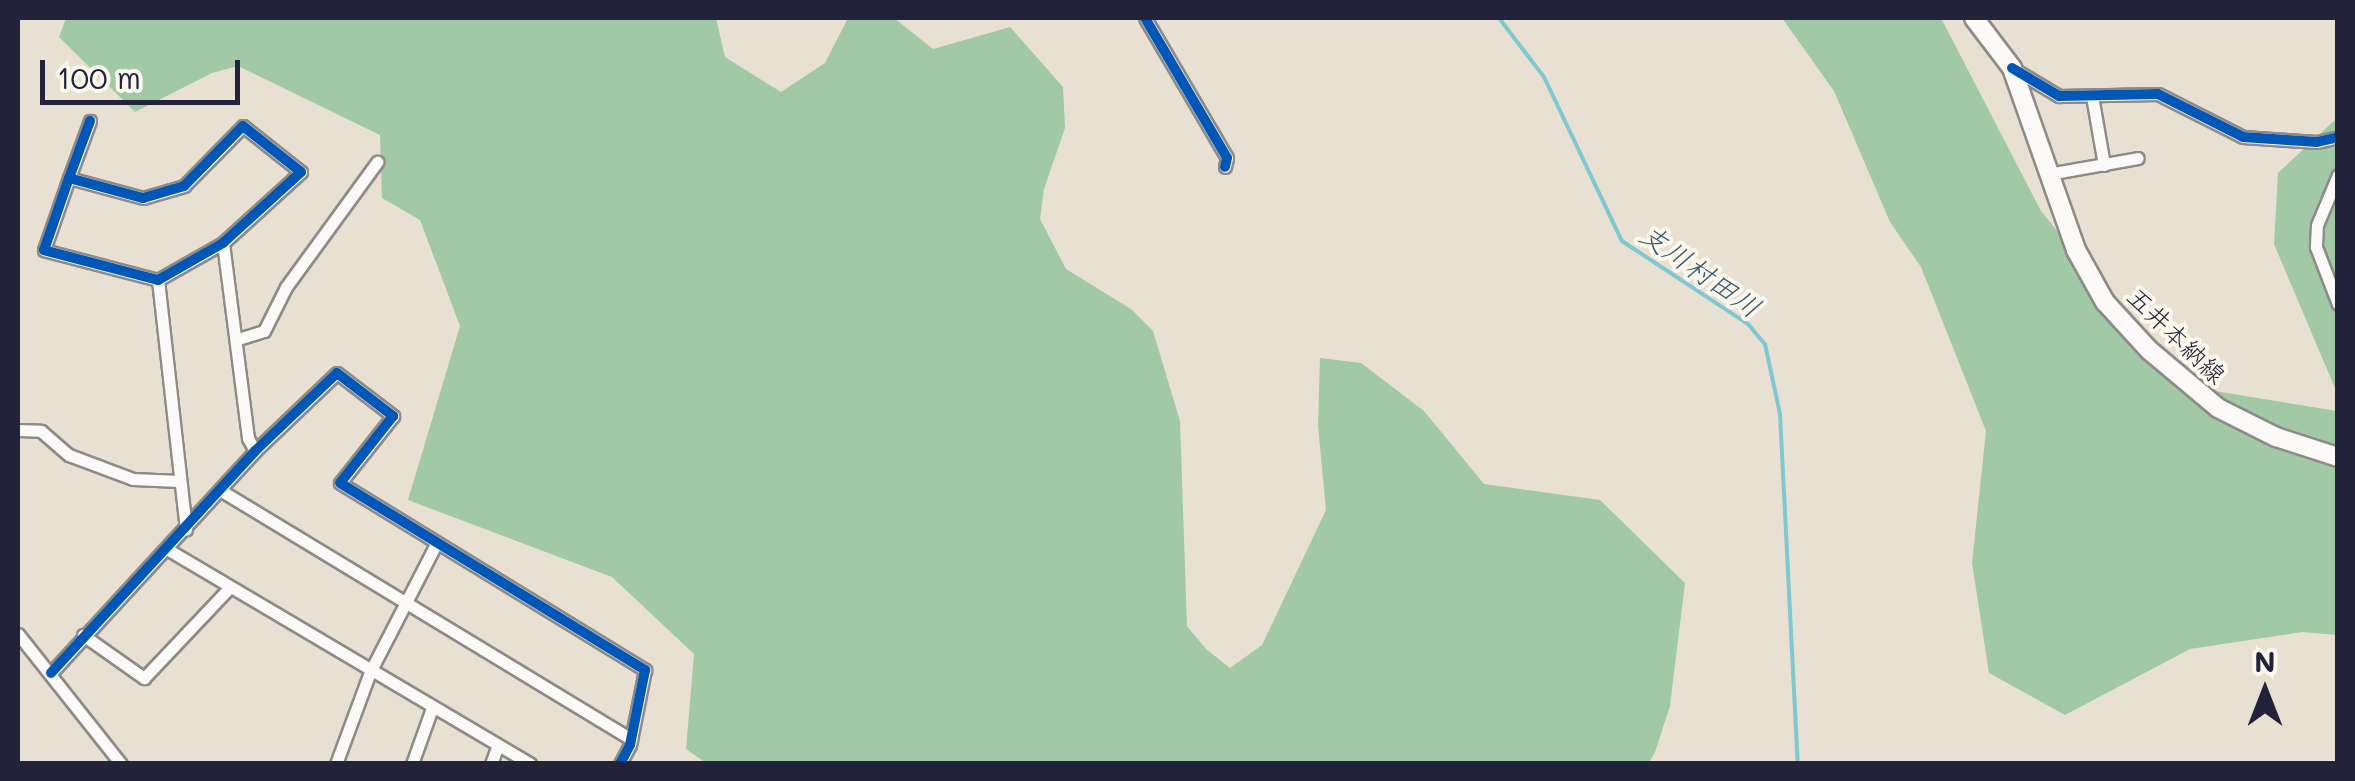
<!DOCTYPE html>
<meta charset="utf-8">
<style>
body{margin:0}
#map{position:relative;width:2355px;height:781px;overflow:hidden;background:#e8e0d2;font-family:Mali,"Klee One",sans-serif}
div>[style]{position:absolute}
.forest>*{inset:0;background:#a1c9a5}
.stream>*{height:4px;margin:-2px;padding:0 2px;transform-origin:2px;border-radius:2px;background:#80c8cf}
.roads{filter:drop-shadow(2px 0 #8e8b87) drop-shadow(-2px 0 #8e8b87) drop-shadow(0 2px #8e8b87) drop-shadow(0 -2px #8e8b87)}
.minor>*{height:11px;margin:-5.5px;padding:0 5.5px;transform-origin:5.5px;border-radius:5.5px;background:#fcfaf8}
.primary>*{height:18px;margin:-9px;padding:0 9px;transform-origin:9px;border-radius:9px;background:#fcfaf8}
.cycleway>*{height:10px;margin:-5px;padding:0 5px;transform-origin:5px;border-radius:5px;background:#0057b8}
span{translate:-50% -50%;white-space:nowrap;text-align:center;line-height:1.15;-webkit-text-stroke:8px #fbf7ec;paint-order:stroke}
.street-label{font-size:25px;color:#22223b}
.water-label{font-size:28px;color:#33596e;font-style:italic}
.frame{position:absolute;inset:0;border:20px solid #22223b;pointer-events:none}
.north{position:absolute;left:2215px;top:641px;width:100px;height:100px;-webkit-text-stroke:8px #fbf7ec;paint-order:stroke;rotate:0deg;font-size:28px;font-weight:700;line-height:40px;text-align:center;color:#22223b}
.north::after{content:'';display:block;margin:auto;width:35px;height:45px;background:#22223b;clip-path:polygon(50% 0,100% 100%,50% 72%,0 100%)}
.scale{position:absolute;left:40px;top:60px;width:200px;height:45px;box-sizing:border-box;border:5px solid #22223b;border-top:0;padding-left:12px;font-size:30px;line-height:35px;white-space:nowrap;color:#22223b;-webkit-text-stroke:8px #fbf7ec;paint-order:stroke}
</style>
<div id="map">
<div class="forest">
<i style="clip-path:polygon(66px 18px,716px 18px,725px 57px,781px 92px,825px 63px,848px 18px,894px 18px,933px 49px,1010px 27px,1063px 87px,1065px 128px,1044px 189px,1040px 219px,1066px 269px,1131px 309px,1153px 331px,1180px 421px,1187px 626px,1206px 649px,1230px 668px,1262px 645px,1326px 510px,1318px 426px,1320px 358px,1361px 363px,1424px 411px,1484px 484px,1600px 500px,1685px 583px,1670px 706px,1655px 752px,1648px 764px,706px 763px,686px 749px,694px 654px,612px 577px,408px 500px,460px 326px,420px 220px,382px 198px,380px 135px,238px 66px,212px 73px,135px 112px,59px 37px)"></i>
<i style="clip-path:polygon(1782px 18px,1941px 18px,2041px 211px,2184px 386px,2337px 411px,2337px 635px,2302px 632px,2190px 649px,2065px 715px,1989px 673px,1972px 563px,1986px 431px,1921px 267px,1890px 222px,1834px 91px)"></i>
<i style="clip-path:polygon(2337px 118px,2337px 393px,2274px 244px,2278px 173px)"></i>
</div>
<div class="stream">
<i style="left:1499px;top:18px;width:74px;rotate:52.7deg"></i>
<i style="left:1544px;top:77px;width:182px;rotate:64.6deg"></i>
<i style="left:1622px;top:241px;width:151px;rotate:33.4deg"></i>
<i style="left:1748px;top:324px;width:26px;rotate:50deg"></i>
<i style="left:1765px;top:344px;width:72px;rotate:77.9deg"></i>
<i style="left:1780px;top:414px;width:350px;rotate:87.1deg"></i>
</div>
<div class="roads">
<div class="minor">
<i style="left:1145px;top:18px;width:162px;rotate:59.6deg"></i>
<i style="left:1227px;top:158px;width:9px;rotate:103deg"></i>
<i style="left:2012px;top:68px;width:55px;rotate:30.8deg"></i>
<i style="left:2059px;top:96px;width:99px;rotate:-1.2deg"></i>
<i style="left:2158px;top:94px;width:95px;rotate:26.8deg"></i>
<i style="left:2243px;top:137px;width:74px;rotate:3.9deg"></i>
<i style="left:2317px;top:142px;width:22px;rotate:-13deg"></i>
<i style="left:2092px;top:96px;width:70px;rotate:80.1deg"></i>
<i style="left:2048px;top:174px;width:91px;rotate:-10.1deg"></i>
<i style="left:2338px;top:175px;width:54px;rotate:112.8deg"></i>
<i style="left:2317px;top:225px;width:22px;rotate:93deg"></i>
<i style="left:2316px;top:247px;width:61px;rotate:68.9deg"></i>
<i style="left:69px;top:178px;width:77px;rotate:15.1deg"></i>
<i style="left:143px;top:198px;width:43px;rotate:-16.3deg"></i>
<i style="left:184px;top:186px;width:84px;rotate:-45.5deg"></i>
<i style="left:243px;top:126px;width:74px;rotate:38.4deg"></i>
<i style="left:301px;top:172px;width:105px;rotate:137.7deg"></i>
<i style="left:223px;top:243px;width:75px;rotate:150.4deg"></i>
<i style="left:158px;top:280px;width:118px;rotate:-165.3deg"></i>
<i style="left:44px;top:250px;width:76px;rotate:-70.9deg"></i>
<i style="left:69px;top:178px;width:61px;rotate:-69.8deg"></i>
<i style="left:223px;top:243px;width:197px;rotate:82.7deg"></i>
<i style="left:248px;top:438px;width:15px;rotate:62deg"></i>
<i style="left:158px;top:280px;width:251px;rotate:83.6deg"></i>
<i style="left:238px;top:339px;width:27px;rotate:-17deg"></i>
<i style="left:264px;top:331px;width:49px;rotate:-63.4deg"></i>
<i style="left:286px;top:287px;width:155px;rotate:-53.9deg"></i>
<i style="left:18px;top:430px;width:23px;rotate:2deg"></i>
<i style="left:41px;top:431px;width:37px;rotate:41deg"></i>
<i style="left:69px;top:455px;width:68px;rotate:20.6deg"></i>
<i style="left:133px;top:479px;width:46px;rotate:2.5deg"></i>
<i style="left:220px;top:490px;width:481px;rotate:31.2deg"></i>
<i style="left:167px;top:549px;width:422px;rotate:30.6deg"></i>
<i style="left:18px;top:634px;width:166px;rotate:51.6deg"></i>
<i style="left:83px;top:635px;width:75px;rotate:35.2deg"></i>
<i style="left:144px;top:678px;width:125px;rotate:-46.6deg"></i>
<i style="left:51px;top:673px;width:301px;rotate:-47.4deg"></i>
<i style="left:255px;top:451px;width:113px;rotate:-43.6deg"></i>
<i style="left:337px;top:373px;width:71px;rotate:37.5deg"></i>
<i style="left:393px;top:416px;width:85px;rotate:128.3deg"></i>
<i style="left:340px;top:483px;width:358px;rotate:31.5deg"></i>
<i style="left:645px;top:670px;width:76px;rotate:101.3deg"></i>
<i style="left:630px;top:745px;width:21px;rotate:118deg"></i>
<i style="left:336px;top:764px;width:98px;rotate:-69.7deg"></i>
<i style="left:370px;top:672px;width:144px;rotate:-62.7deg"></i>
<i style="left:412px;top:764px;width:59px;rotate:-70.3deg"></i>
<i style="left:491px;top:764px;width:20px;rotate:-70deg"></i>
</div>
<div class="primary">
<i style="left:1974px;top:18px;width:63px;rotate:52.8deg"></i>
<i style="left:2012px;top:68px;width:193px;rotate:70.6deg"></i>
<i style="left:2076px;top:250px;width:60px;rotate:60.9deg"></i>
<i style="left:2105px;top:302px;width:65px;rotate:47.5deg"></i>
<i style="left:2149px;top:350px;width:90px;rotate:40deg"></i>
<i style="left:2218px;top:408px;width:65px;rotate:26.6deg"></i>
<i style="left:2276px;top:437px;width:65px;rotate:17.9deg"></i>
</div>
</div>
<div class="cycleway">
<i style="left:1145px;top:18px;width:162px;rotate:59.6deg"></i>
<i style="left:1227px;top:158px;width:9px;rotate:103deg"></i>
<i style="left:2012px;top:68px;width:55px;rotate:30.8deg"></i>
<i style="left:2059px;top:96px;width:99px;rotate:-1.2deg"></i>
<i style="left:2158px;top:94px;width:95px;rotate:26.8deg"></i>
<i style="left:2243px;top:137px;width:74px;rotate:3.9deg"></i>
<i style="left:2317px;top:142px;width:22px;rotate:-13deg"></i>
<i style="left:69px;top:178px;width:77px;rotate:15.1deg"></i>
<i style="left:143px;top:198px;width:43px;rotate:-16.3deg"></i>
<i style="left:184px;top:186px;width:84px;rotate:-45.5deg"></i>
<i style="left:243px;top:126px;width:74px;rotate:38.4deg"></i>
<i style="left:301px;top:172px;width:105px;rotate:137.7deg"></i>
<i style="left:223px;top:243px;width:75px;rotate:150.4deg"></i>
<i style="left:158px;top:280px;width:118px;rotate:-165.3deg"></i>
<i style="left:44px;top:250px;width:76px;rotate:-70.9deg"></i>
<i style="left:69px;top:178px;width:61px;rotate:-69.8deg"></i>
<i style="left:51px;top:673px;width:301px;rotate:-47.4deg"></i>
<i style="left:255px;top:451px;width:113px;rotate:-43.6deg"></i>
<i style="left:337px;top:373px;width:71px;rotate:37.5deg"></i>
<i style="left:393px;top:416px;width:85px;rotate:128.3deg"></i>
<i style="left:340px;top:483px;width:358px;rotate:31.5deg"></i>
<i style="left:645px;top:670px;width:76px;rotate:101.3deg"></i>
<i style="left:630px;top:745px;width:21px;rotate:118deg"></i>
</div>
<div class="street-label">
<span style="left:2177px;top:335px;rotate:44deg">五井本納線</span>
</div>
<div class="water-label">
<span style="left:1701px;top:270px;rotate:35deg">支川村田川</span>
</div>
<div class="frame"></div>
<div class="north">N</div>
<div class="scale">100 m</div>
</div>
